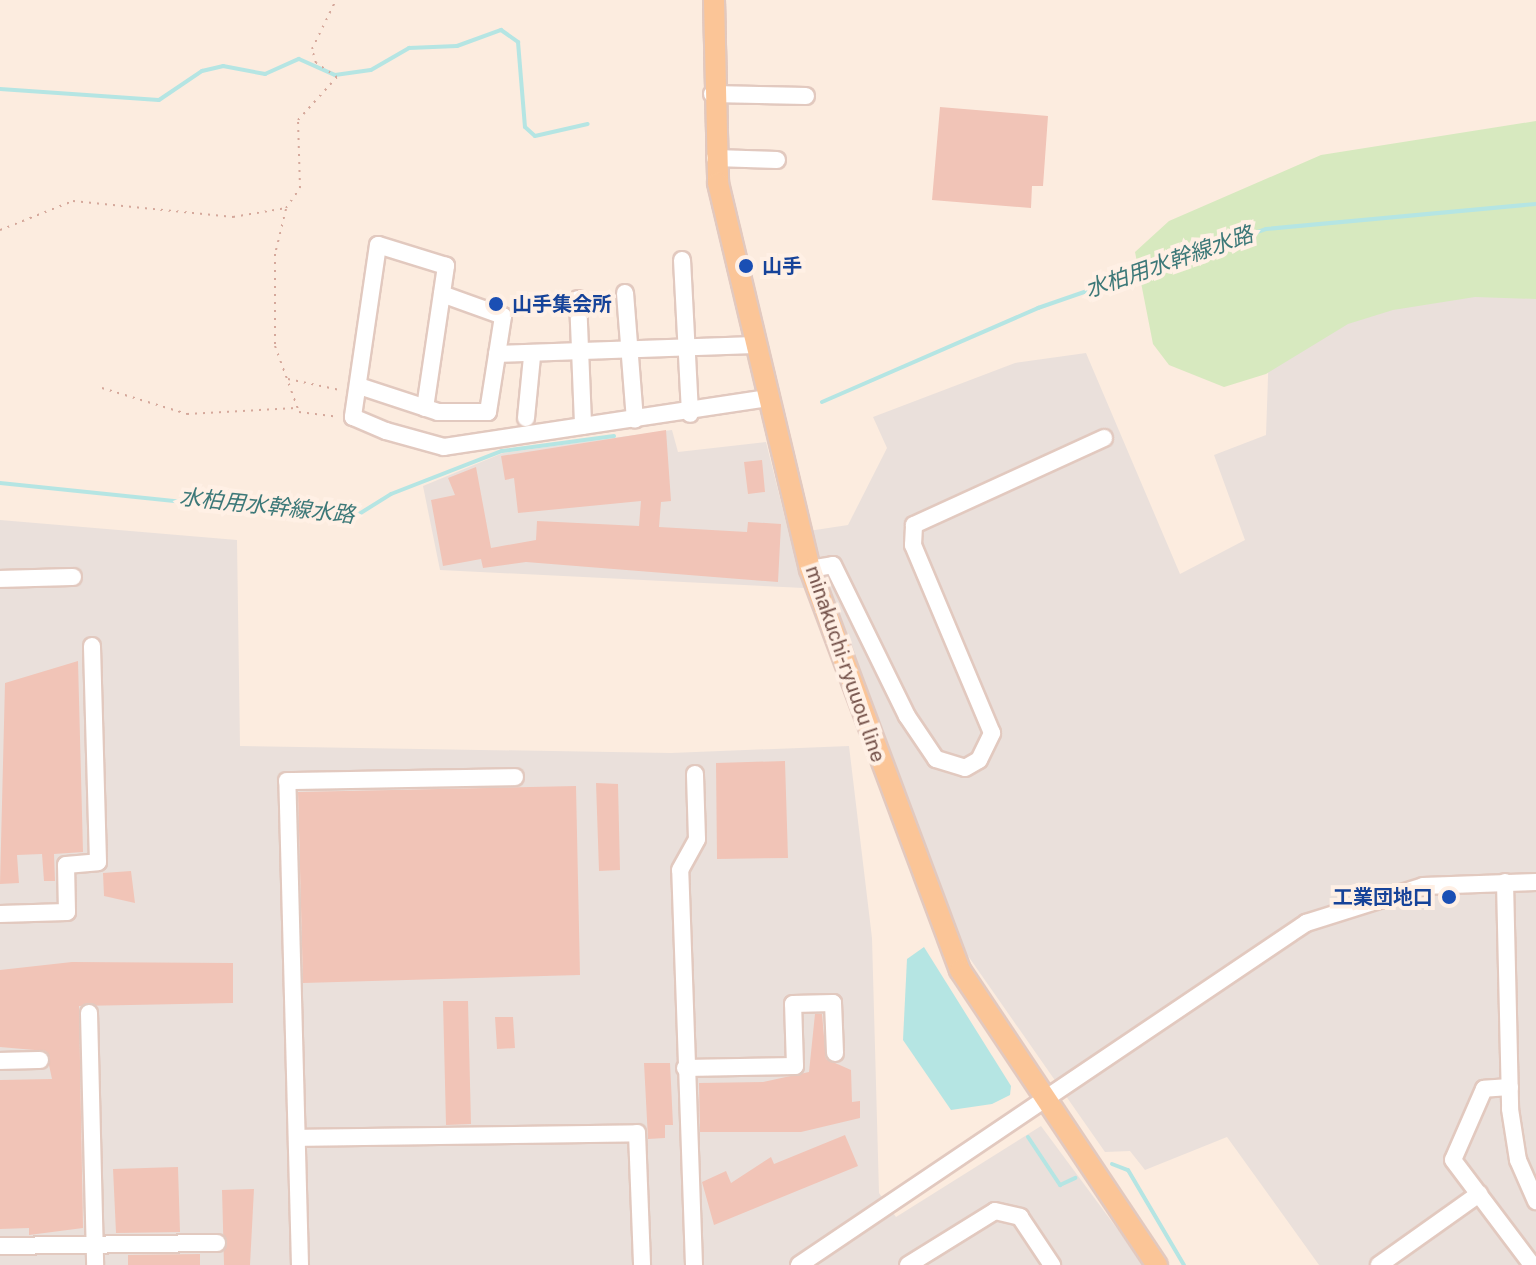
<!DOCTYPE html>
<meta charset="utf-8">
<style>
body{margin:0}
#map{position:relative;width:1536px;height:1265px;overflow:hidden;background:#fcecdf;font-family:"Public Sans","Noto Sans JP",sans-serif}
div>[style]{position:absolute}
.industrial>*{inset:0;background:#eae0db}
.green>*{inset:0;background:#d7e9bf}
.water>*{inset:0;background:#b5e5e3}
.stream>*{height:4px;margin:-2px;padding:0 2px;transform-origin:2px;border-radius:2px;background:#b5e5e3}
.building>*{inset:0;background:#f1c4b7}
.path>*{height:2px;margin-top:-1px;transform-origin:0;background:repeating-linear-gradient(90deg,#d5a89b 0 2px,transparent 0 8px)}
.roads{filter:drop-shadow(2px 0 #e2c9bf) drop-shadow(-2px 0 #e2c9bf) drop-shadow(0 2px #e2c9bf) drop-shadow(0 -2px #e2c9bf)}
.minor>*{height:16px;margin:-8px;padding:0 8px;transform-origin:8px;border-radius:8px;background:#fff}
.major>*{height:20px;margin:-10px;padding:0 10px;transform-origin:10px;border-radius:10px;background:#fbc597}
.dots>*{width:22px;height:22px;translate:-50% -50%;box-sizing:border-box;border:4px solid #fff0e5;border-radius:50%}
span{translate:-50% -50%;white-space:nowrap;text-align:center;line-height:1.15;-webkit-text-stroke:8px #fff0e5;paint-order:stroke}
.transit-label{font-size:20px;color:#164399;font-weight:700}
.left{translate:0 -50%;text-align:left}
.right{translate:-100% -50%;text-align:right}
.street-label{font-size:20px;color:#724f47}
.water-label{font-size:22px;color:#3c7878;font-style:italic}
</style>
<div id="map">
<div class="industrial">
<i style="clip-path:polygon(1536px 271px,1536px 1265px,1319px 1265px,1227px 1137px,1145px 1170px,1130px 1151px,1105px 1152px,966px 953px,825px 589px,440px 570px,423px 486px,503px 453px,672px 430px,678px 452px,766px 442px,789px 534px,848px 525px,887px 448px,873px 417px,1015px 363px,1086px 353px,1180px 574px,1245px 540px,1214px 455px,1266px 435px,1271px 289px)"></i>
<i style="clip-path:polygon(0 520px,237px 540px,240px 746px,671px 753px,849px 746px,872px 938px,879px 1193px,896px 1217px,1041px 1126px,1144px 1265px,0 1265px)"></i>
</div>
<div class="green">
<i style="clip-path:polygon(1536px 121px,1536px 299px,1475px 297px,1393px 310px,1348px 324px,1266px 374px,1224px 387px,1169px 365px,1153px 344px,1135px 252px,1169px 221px,1321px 155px)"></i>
</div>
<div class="water">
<i style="clip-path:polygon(924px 947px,1011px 1086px,1010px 1095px,992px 1104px,951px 1110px,903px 1040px,907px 959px)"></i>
</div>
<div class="stream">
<i style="left:0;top:89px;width:159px;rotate:4deg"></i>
<i style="left:159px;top:100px;width:52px;rotate:-34deg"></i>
<i style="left:202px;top:71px;width:22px;rotate:-13deg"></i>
<i style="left:223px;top:66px;width:43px;rotate:10.8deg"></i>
<i style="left:265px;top:74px;width:37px;rotate:-24deg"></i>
<i style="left:299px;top:59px;width:39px;rotate:24deg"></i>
<i style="left:335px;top:75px;width:36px;rotate:-8deg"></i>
<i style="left:371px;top:70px;width:44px;rotate:-30.1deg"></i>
<i style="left:409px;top:48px;width:48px;rotate:-2.4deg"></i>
<i style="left:457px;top:46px;width:47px;rotate:-20deg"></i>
<i style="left:501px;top:30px;width:21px;rotate:35deg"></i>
<i style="left:518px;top:42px;width:85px;rotate:85.3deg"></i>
<i style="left:525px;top:127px;width:13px;rotate:42deg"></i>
<i style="left:535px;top:136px;width:54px;rotate:-12.8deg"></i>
<i style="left:822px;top:402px;width:236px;rotate:-23.5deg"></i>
<i style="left:1038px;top:308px;width:241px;rotate:-19.1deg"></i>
<i style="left:1266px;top:229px;width:271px;rotate:-5.3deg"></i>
<i style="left:0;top:483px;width:353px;rotate:5.9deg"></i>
<i style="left:351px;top:519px;width:47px;rotate:-32deg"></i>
<i style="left:391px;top:494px;width:119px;rotate:-21.2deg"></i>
<i style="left:502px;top:451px;width:113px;rotate:-7.6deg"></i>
<i style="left:1028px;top:1137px;width:58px;rotate:56.3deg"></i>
<i style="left:1060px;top:1185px;width:17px;rotate:-25deg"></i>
<i style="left:1112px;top:1164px;width:17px;rotate:21deg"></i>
<i style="left:1128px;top:1170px;width:110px;rotate:59.5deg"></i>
</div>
<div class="building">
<i style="clip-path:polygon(940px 107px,1048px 116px,1043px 186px,1032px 186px,1031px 208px,932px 200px)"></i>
<i style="clip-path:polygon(666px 430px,671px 501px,661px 502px,659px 527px,747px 532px,748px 522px,781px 524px,778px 582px,526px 562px,483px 568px,481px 559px,443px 566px,431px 500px,455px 495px,448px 478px,476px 467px,491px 548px,536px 540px,537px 521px,639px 526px,641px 501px,518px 513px,514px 478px,505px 480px,501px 456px)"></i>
<i style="clip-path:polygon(762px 460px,765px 492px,748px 494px,744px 462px)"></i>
<i style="clip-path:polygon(78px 661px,83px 852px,54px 854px,55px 881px,44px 881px,42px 854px,17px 855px,19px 883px,0 884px,5px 683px)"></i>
<i style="clip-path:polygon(785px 761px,788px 858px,717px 859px,716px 763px)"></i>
<i style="clip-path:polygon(596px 783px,618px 784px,620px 870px,599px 871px)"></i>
<i style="clip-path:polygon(576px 786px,580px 975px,303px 983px,298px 792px)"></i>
<i style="clip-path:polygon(131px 871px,135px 903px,104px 896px,103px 873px)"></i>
<i style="clip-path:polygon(72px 962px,233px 963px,233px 1003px,79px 1006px,83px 1228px,29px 1235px,29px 1228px,0 1229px,0 1080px,52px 1079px,46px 1051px,0 1047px,0 970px)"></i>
<i style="clip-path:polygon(443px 1001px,468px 1001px,471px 1124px,446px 1125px)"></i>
<i style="clip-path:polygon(815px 1014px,822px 1014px,826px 1059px,851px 1070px,852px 1102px,860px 1101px,860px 1118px,801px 1132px,700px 1132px,699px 1083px,763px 1082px,809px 1072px)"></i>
<i style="clip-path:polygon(495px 1017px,513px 1017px,515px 1048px,497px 1049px)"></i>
<i style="clip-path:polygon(644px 1063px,670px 1063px,673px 1125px,665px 1125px,665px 1138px,648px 1139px)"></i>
<i style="clip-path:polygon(845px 1135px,858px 1166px,714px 1225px,702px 1182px,726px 1171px,731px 1183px,771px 1157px,774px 1164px)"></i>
<i style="clip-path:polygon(178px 1167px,180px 1232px,116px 1233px,113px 1169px)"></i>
<i style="clip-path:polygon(254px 1189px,250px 1265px,224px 1265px,222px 1190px)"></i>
<i style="clip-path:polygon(200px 1254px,200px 1265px,128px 1265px,128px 1255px)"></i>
</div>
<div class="path">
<i style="left:286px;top:209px;width:46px;rotate:103.7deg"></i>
<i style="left:275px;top:254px;width:92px;rotate:90deg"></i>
<i style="left:275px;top:346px;width:70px;rotate:70deg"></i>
<i style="left:299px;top:412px;width:39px;rotate:7deg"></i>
<i style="left:0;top:230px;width:79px;rotate:-21.7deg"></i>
<i style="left:73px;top:201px;width:161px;rotate:5.7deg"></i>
<i style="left:233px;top:217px;width:54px;rotate:-9.6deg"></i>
<i style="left:286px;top:208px;width:24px;rotate:-55deg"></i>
<i style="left:300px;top:188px;width:68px;rotate:-91.7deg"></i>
<i style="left:298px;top:120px;width:58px;rotate:-47.8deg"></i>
<i style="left:337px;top:77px;width:25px;rotate:-146deg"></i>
<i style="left:316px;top:63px;width:15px;rotate:-106deg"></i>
<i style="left:312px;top:49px;width:55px;rotate:-63.9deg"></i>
<i style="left:288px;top:379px;width:53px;rotate:11.9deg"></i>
<i style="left:102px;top:388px;width:89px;rotate:17deg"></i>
<i style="left:187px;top:414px;width:109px;rotate:-3.2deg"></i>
</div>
<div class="roads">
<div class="minor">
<i style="left:712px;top:94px;width:94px;rotate:1.2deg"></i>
<i style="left:715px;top:158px;width:62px;rotate:1.8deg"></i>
<i style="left:682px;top:260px;width:154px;rotate:87deg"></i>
<i style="left:625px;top:293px;width:127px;rotate:85.5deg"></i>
<i style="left:578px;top:299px;width:127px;rotate:87.7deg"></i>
<i style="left:497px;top:354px;width:257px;rotate:-2deg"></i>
<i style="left:359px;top:386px;width:83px;rotate:18.2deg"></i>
<i style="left:438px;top:412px;width:50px"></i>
<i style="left:488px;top:412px;width:97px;rotate:-81.1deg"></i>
<i style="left:503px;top:316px;width:65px;rotate:-160.2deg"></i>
<i style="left:425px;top:408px;width:144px;rotate:-81.6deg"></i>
<i style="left:446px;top:266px;width:71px;rotate:-162.8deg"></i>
<i style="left:378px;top:245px;width:174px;rotate:98.3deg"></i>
<i style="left:353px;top:417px;width:36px;rotate:23deg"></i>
<i style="left:386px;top:431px;width:60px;rotate:15.4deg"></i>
<i style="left:444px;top:447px;width:328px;rotate:-8.6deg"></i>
<i style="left:526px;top:418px;width:61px;rotate:-84.4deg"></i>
<i style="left:810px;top:569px;width:23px;rotate:-10deg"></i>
<i style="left:833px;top:565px;width:168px;rotate:63.9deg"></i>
<i style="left:907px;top:716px;width:52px;rotate:56deg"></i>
<i style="left:936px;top:759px;width:30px;rotate:17deg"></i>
<i style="left:965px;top:768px;width:16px;rotate:-30deg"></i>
<i style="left:979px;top:760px;width:30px;rotate:-64deg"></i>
<i style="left:992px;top:733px;width:204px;rotate:-112.8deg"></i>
<i style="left:913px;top:545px;width:20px;rotate:-87deg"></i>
<i style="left:914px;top:525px;width:209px;rotate:-24.6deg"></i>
<i style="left:0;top:579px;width:73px;rotate:-1.6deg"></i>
<i style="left:1505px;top:882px;width:227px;rotate:88.7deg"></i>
<i style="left:1510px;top:1109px;width:52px;rotate:81.1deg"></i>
<i style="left:1518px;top:1160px;width:45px;rotate:66.3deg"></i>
<i style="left:0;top:914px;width:67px;rotate:-1.7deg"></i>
<i style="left:67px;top:912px;width:47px;rotate:-91.2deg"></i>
<i style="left:66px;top:865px;width:32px;rotate:-5deg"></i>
<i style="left:98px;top:862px;width:216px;rotate:-91.6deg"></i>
<i style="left:89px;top:1013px;width:252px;rotate:88.6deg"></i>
<i style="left:0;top:1061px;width:40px;rotate:-1.4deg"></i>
<i style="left:685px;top:1068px;width:110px;rotate:-1deg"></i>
<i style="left:795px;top:1066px;width:62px;rotate:-91.8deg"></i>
<i style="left:793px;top:1004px;width:40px;rotate:-1.4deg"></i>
<i style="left:833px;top:1003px;width:50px;rotate:87.7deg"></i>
<i style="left:1510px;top:1087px;width:26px;rotate:176deg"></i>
<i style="left:1484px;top:1089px;width:77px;rotate:113.6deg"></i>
<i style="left:1453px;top:1160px;width:131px;rotate:53deg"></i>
<i style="left:297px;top:1138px;width:340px;rotate:-0.8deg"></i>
<i style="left:637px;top:1133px;width:132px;rotate:87.8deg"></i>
<i style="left:0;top:1246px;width:217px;rotate:-0.8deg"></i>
<i style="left:300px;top:1265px;width:484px;rotate:-91.5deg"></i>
<i style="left:287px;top:781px;width:228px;rotate:-1deg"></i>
<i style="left:694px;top:1265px;width:395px;rotate:-92deg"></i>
<i style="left:680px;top:870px;width:35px;rotate:-61deg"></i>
<i style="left:697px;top:839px;width:65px;rotate:-91.8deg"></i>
<i style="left:799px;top:1265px;width:612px;rotate:-34deg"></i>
<i style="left:1306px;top:923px;width:123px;rotate:-17.5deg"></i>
<i style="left:1423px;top:886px;width:113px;rotate:-2deg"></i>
<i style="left:908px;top:1265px;width:102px;rotate:-31.8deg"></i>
<i style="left:995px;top:1211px;width:26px;rotate:13deg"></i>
<i style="left:1020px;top:1217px;width:58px;rotate:56.3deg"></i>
<i style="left:1379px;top:1265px;width:123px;rotate:-35.4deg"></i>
</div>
<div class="major">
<i style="left:714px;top:0;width:183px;rotate:88.7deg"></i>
<i style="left:718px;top:183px;width:397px;rotate:76.6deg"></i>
<i style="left:810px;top:569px;width:428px;rotate:69.5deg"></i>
<i style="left:960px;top:970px;width:355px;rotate:56.3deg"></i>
</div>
</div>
<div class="dots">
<i style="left:746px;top:266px;background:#1a4fb4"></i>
<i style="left:496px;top:304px;background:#1a4fb4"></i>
<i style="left:1449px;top:897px;background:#1a4fb4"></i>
</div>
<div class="transit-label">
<span class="left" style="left:762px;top:266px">山手</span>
<span class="left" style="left:512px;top:304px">山手集会所</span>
<span class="right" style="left:1433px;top:897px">工業団地口</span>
</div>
<div class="street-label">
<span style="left:845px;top:664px;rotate:71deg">minakuchi-ryuuou line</span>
</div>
<div class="water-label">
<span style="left:1169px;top:262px;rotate:-19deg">水柏用水幹線水路</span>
<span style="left:267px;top:506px;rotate:6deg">水柏用水幹線水路</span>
</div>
</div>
